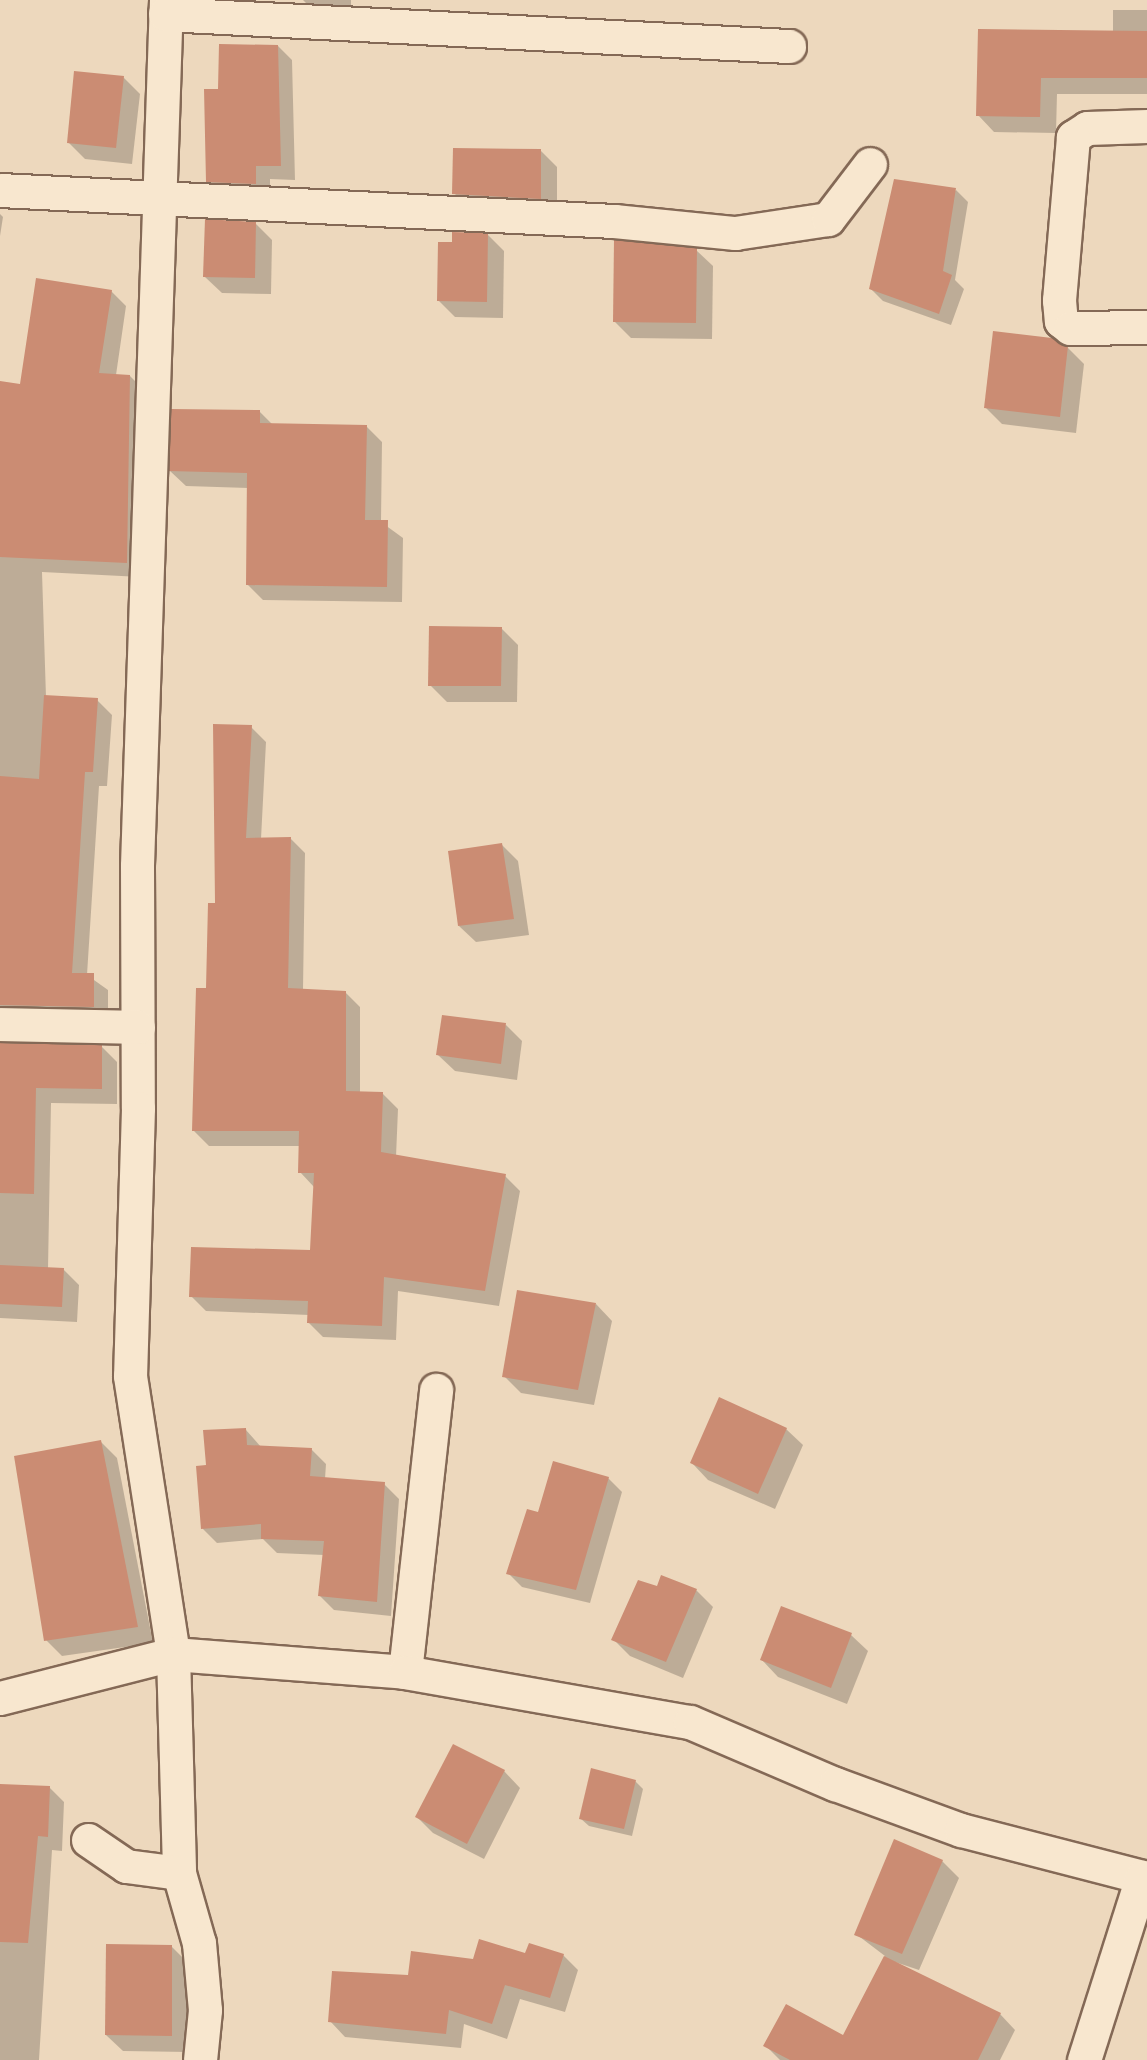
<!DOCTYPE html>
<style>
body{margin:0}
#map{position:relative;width:1147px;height:2060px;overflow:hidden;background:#edd8bd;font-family:"Roboto Serif",serif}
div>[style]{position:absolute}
.shadow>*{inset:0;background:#0003}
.building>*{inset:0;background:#cb8c73}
.roads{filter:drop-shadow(2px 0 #846956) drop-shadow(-2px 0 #846956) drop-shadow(0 2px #846956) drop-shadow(0 -2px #846956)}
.minor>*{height:33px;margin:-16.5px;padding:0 16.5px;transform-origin:16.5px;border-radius:16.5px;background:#f8e7cf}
span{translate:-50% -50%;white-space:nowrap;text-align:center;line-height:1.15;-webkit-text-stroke:4.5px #f5e3cc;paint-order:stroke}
</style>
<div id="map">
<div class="shadow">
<i style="clip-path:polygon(303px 0,351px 0,351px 6px,309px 6px)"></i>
<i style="clip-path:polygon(1113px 10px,1147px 10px,1147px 94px,1057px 94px,1056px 133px,994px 132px,978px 115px,1113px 32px)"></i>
<i style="clip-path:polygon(278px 46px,292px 60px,295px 180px,270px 179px,270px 198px,222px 195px,207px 181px,219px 91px)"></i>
<i style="clip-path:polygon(123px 77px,140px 94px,132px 164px,85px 159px,68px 142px)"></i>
<i style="clip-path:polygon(541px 151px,557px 167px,557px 214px,471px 210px,454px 193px)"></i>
<i style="clip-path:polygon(956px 190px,968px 202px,955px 280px,964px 289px,951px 325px,883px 301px,871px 289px)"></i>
<i style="clip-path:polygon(0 214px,3px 217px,0 236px)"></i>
<i style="clip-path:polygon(255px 223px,272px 240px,271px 294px,222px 293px,205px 277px)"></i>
<i style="clip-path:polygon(488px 235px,504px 251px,503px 318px,455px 317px,439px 301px,453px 243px)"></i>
<i style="clip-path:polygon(696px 250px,713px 266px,712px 339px,631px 338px,614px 321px)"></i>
<i style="clip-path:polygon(111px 291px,126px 306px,116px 375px,130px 376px,145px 391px,141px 577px,42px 572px,46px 697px,97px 700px,112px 715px,107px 786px,99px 786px,87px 975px,108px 990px,108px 1022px,0 1015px,0 383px,21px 386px)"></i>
<i style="clip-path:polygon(1067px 347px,1084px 364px,1076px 433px,1002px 424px,986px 408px)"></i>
<i style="clip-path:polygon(259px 411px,273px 425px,367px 427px,382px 442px,381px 522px,403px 538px,402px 602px,263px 600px,247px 584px,248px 488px,186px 486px,170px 471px)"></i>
<i style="clip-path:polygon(501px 628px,518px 645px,517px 702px,447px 702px,430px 685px)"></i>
<i style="clip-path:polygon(251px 727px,266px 742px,261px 839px,290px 838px,305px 853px,303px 990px,345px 992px,360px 1007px,360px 1093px,383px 1094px,398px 1109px,396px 1157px,505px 1176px,520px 1191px,499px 1306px,398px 1291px,396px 1340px,323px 1337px,308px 1322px,309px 1315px,206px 1311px,191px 1296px,312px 1252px,314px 1187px,300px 1172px,300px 1146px,209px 1146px,194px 1131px,217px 904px)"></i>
<i style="clip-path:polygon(502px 845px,518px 861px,529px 935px,476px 942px,459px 926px)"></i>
<i style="clip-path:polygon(506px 1025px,522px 1041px,517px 1080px,455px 1071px,438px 1055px)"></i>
<i style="clip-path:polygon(0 1044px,101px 1046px,117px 1062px,117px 1104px,51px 1103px,48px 1269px,63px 1269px,79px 1285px,77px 1322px,0 1318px)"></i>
<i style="clip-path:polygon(596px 1304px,612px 1321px,594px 1405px,521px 1393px,504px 1376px)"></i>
<i style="clip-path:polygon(786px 1429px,803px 1445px,775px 1509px,708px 1480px,692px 1463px)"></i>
<i style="clip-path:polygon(246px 1430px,261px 1447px,311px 1449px,326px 1464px,325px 1479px,384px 1484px,399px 1499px,391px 1616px,334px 1610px,320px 1596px,324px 1555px,277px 1553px,263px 1539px,217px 1543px,203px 1529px,207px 1466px)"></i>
<i style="clip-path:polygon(100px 1441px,117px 1458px,153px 1643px,62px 1656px,46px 1640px)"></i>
<i style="clip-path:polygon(608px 1478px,622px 1492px,590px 1603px,522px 1587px,508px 1573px)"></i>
<i style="clip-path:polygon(657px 1588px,696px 1590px,713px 1607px,683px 1678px,630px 1656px,613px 1639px)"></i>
<i style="clip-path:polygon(782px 1608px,851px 1635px,868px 1651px,847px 1704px,778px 1677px,762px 1660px)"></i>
<i style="clip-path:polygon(504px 1771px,520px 1788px,484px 1859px,433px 1833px,417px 1817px)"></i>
<i style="clip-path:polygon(635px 1781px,643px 1789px,632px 1836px,589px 1826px,580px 1818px)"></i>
<i style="clip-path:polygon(0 1785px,49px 1787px,64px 1802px,62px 1851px,52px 1850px,39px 2060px,0 2060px)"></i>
<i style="clip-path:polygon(942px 1861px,959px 1878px,919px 1970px,886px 1959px,1000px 2014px,1015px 2030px,1000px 2060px,780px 2060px,765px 2045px,844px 2037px,885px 1956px,856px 1934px)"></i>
<i style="clip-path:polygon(171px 1946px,188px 1963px,188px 2052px,123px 2051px,106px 2035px)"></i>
<i style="clip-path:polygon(526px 1955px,563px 1955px,578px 1970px,565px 2012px,520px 1999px,507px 2039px,464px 2024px,461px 2048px,345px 2037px,330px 2021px,409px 1976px)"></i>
</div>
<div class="building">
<i style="clip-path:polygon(978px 29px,1147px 31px,1147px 78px,1041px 78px,1040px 117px,976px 116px)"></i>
<i style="clip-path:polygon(219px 44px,278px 45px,281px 166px,256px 166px,256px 184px,206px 182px,204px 89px,218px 89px)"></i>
<i style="clip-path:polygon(74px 71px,124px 76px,116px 148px,67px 143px)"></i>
<i style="clip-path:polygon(453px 148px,541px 149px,541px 199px,452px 194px)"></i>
<i style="clip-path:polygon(894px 179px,956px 188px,943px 271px,952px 275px,939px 314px,869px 289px)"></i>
<i style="clip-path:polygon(205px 219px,256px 222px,255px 278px,203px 277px)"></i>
<i style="clip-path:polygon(452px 232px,488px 233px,487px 302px,437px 301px,438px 242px,452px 242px)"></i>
<i style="clip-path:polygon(614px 240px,697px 248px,696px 323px,613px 322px)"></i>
<i style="clip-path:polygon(36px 278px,112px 290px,99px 373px,130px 375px,127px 563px,0 557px,0 381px,20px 384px)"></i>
<i style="clip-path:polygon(993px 331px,1052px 338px,1068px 346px,1060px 417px,984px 408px)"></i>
<i style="clip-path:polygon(171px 409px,260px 410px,260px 423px,367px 425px,365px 520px,388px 520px,387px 587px,246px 585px,247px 473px,169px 471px)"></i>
<i style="clip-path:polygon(429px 626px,502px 627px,501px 686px,428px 686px)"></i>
<i style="clip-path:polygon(44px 695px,98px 698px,93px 772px,85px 772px,72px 973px,94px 973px,94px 1007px,0 1005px,0 776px,39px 779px)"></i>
<i style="clip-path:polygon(213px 724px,252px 725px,246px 838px,291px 837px,288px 988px,346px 991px,346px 1091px,383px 1092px,381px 1152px,506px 1174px,485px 1291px,384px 1277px,382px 1326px,307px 1323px,308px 1301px,189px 1297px,191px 1247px,310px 1250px,314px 1173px,298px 1173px,299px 1131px,192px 1131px,196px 988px,206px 988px,208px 903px,215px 903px)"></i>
<i style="clip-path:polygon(502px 843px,514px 919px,458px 926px,448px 851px)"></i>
<i style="clip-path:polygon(442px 1015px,506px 1023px,501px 1064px,436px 1055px)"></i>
<i style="clip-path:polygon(0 1043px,102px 1045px,102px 1089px,36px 1088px,34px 1194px,0 1193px)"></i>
<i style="clip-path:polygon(0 1265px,64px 1268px,62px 1307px,0 1304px)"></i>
<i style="clip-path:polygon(517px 1290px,596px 1303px,578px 1390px,502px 1377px)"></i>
<i style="clip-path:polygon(719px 1397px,787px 1428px,758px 1494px,690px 1463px)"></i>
<i style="clip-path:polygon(246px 1428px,247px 1445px,312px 1448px,310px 1476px,385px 1482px,377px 1602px,318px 1596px,324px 1541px,261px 1539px,261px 1524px,201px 1529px,196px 1466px,206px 1465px,203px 1430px)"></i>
<i style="clip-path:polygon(101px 1440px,138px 1627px,44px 1641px,14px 1456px)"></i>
<i style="clip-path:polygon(553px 1461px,609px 1477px,576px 1590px,506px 1574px,527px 1509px,538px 1512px)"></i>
<i style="clip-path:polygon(661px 1575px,697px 1589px,666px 1662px,611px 1640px,638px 1580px,657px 1586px)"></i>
<i style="clip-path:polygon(781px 1606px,852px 1633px,831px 1688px,760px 1660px)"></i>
<i style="clip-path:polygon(453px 1744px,505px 1770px,467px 1844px,415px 1817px)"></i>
<i style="clip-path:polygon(591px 1768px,636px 1780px,624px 1829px,579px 1819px)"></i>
<i style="clip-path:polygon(0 1784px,50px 1786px,48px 1837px,38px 1836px,28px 1943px,0 1942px)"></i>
<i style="clip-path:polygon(894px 1839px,943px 1860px,902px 1954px,854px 1935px)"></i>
<i style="clip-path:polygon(479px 1939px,525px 1953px,529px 1943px,564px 1954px,550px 1998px,505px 1985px,492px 2024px,449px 2010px,446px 2034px,328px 2022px,332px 1971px,408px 1975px,411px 1951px,473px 1959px)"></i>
<i style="clip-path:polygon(106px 1944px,172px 1945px,172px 2036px,105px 2035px)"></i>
<i style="clip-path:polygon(884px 1956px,1001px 2013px,978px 2060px,790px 2060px,763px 2046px,786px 2004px,843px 2035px)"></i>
</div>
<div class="roads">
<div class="minor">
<i style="left:166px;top:0;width:866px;rotate:91.92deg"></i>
<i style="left:137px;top:866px;width:242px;rotate:89.8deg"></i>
<i style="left:138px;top:1108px;width:268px;rotate:91.7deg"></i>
<i style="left:130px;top:1376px;width:281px;rotate:81.2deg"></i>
<i style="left:173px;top:1654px;width:219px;rotate:88.4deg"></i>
<i style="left:179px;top:1873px;width:73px;rotate:74.1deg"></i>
<i style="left:199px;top:1943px;width:67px;rotate:84.9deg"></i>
<i style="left:205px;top:2010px;width:50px;rotate:95.7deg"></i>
<i style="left:165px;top:14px;width:625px;rotate:2.94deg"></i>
<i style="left:1147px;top:126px;width:60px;rotate:178.1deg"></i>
<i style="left:1087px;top:128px;width:17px;rotate:147deg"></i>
<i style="left:1073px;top:137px;width:164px;rotate:94.9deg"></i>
<i style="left:1059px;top:300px;width:21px;rotate:85deg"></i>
<i style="left:1061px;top:321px;width:11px;rotate:38deg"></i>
<i style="left:1070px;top:328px;width:77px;rotate:-0.7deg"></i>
<i style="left:0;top:190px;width:615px;rotate:2.89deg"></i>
<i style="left:614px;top:221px;width:122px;rotate:5.7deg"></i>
<i style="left:735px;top:233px;width:94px;rotate:-8.6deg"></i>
<i style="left:828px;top:219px;width:69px;rotate:-52.6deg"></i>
<i style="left:0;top:1024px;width:138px;rotate:1.2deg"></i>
<i style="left:405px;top:1672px;width:284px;rotate:-83.7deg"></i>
<i style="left:0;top:1698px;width:179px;rotate:-14.3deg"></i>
<i style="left:173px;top:1654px;width:233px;rotate:4.4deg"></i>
<i style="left:405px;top:1672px;width:289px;rotate:10deg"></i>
<i style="left:690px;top:1722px;width:158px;rotate:23.2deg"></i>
<i style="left:835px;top:1784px;width:134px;rotate:20.1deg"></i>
<i style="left:961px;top:1830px;width:192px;rotate:14.5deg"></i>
<i style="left:88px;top:1840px;width:46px;rotate:34.4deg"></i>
<i style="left:126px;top:1866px;width:53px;rotate:7.5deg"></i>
<i style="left:1084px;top:2060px;width:192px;rotate:-72.4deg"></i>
</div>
</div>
</div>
